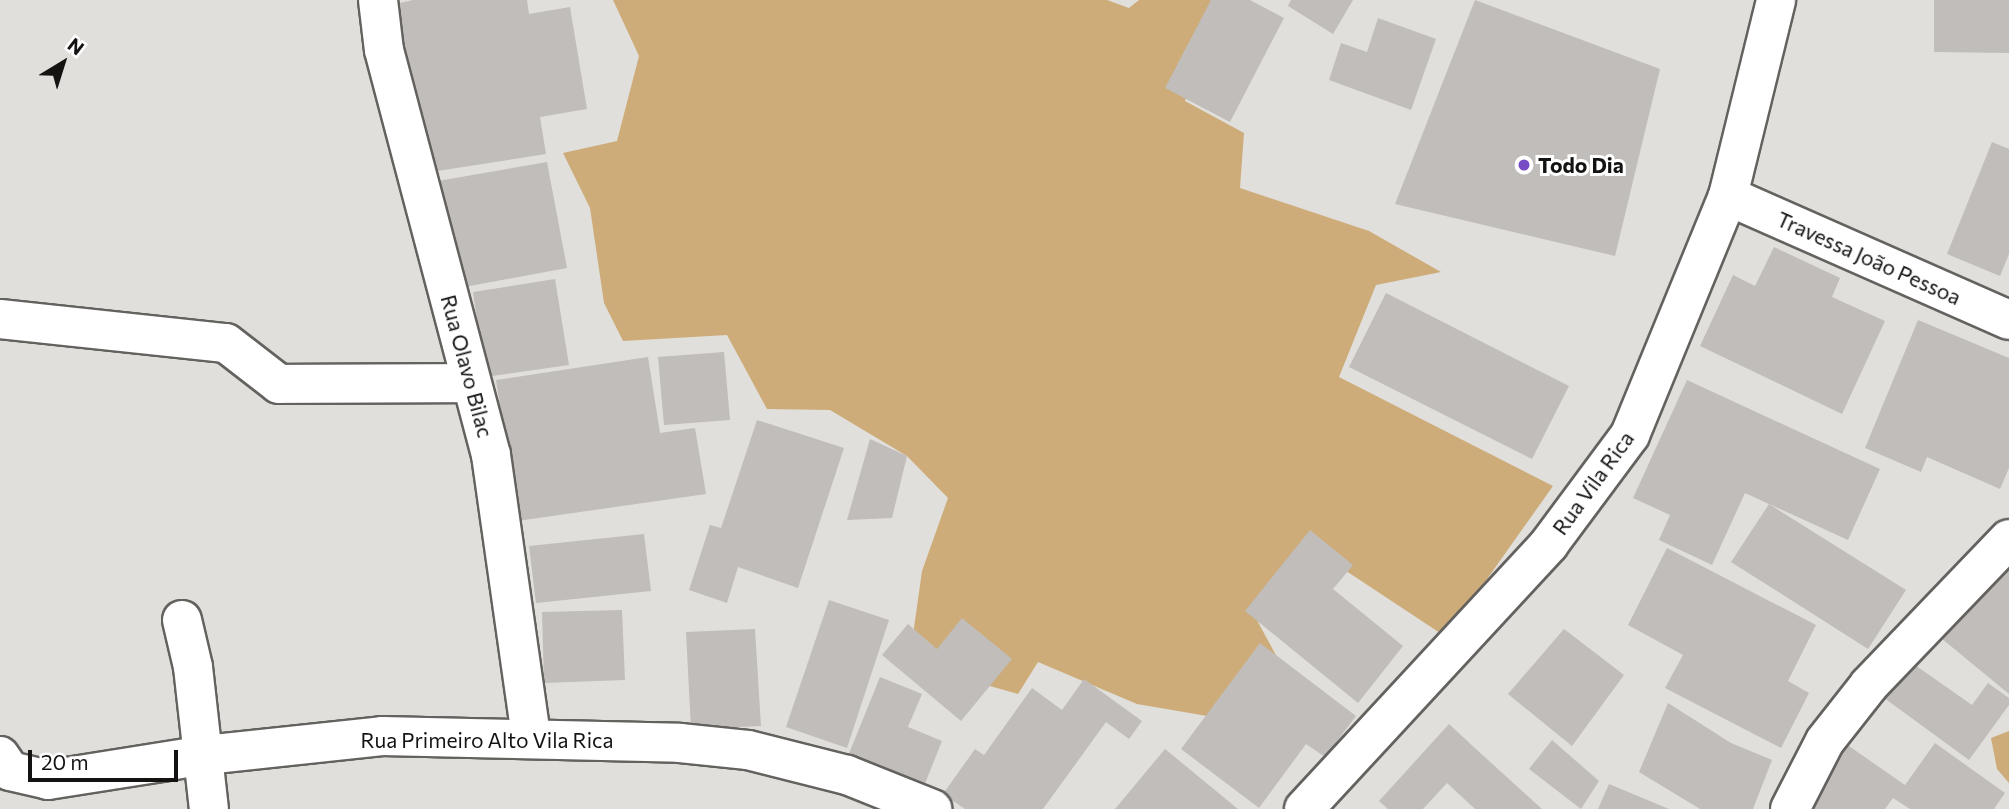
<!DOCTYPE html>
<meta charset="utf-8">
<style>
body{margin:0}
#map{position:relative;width:2009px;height:809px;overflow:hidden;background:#e1dfdb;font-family:Commissioner,sans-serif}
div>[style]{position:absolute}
.green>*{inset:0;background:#cdac79}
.building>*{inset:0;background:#c0bdba}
.roads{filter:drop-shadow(2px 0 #64625f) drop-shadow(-2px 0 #64625f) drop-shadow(0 2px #64625f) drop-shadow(0 -2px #64625f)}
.street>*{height:38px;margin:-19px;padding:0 19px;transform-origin:19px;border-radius:19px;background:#fff}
.secondary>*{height:38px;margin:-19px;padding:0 19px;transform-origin:19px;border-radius:19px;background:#fff}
.dots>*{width:19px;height:19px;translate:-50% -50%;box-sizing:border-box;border:4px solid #fff;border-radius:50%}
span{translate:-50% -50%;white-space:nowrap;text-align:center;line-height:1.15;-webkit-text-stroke:6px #fff;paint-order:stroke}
.poi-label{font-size:21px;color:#141312;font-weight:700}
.left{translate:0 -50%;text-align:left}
.street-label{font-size:21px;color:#141312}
.north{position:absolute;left:28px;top:28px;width:70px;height:70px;-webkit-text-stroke:5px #fff;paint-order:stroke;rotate:38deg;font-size:19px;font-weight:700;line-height:28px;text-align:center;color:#141312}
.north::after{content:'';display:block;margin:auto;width:24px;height:32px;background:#141312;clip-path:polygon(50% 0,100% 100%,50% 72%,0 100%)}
.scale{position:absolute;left:28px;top:750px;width:150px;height:32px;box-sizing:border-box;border:4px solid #141312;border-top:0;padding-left:9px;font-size:21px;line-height:24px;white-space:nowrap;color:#141312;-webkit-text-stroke:5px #fff;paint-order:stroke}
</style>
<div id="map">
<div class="green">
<i style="clip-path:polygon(613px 0,1107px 0,1129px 8px,1139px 0,1211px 0,1185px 101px,1244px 133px,1240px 188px,1369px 231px,1441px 272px,1376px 285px,1339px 377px,1553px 486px,1446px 637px,1310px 547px,1253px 613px,1277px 657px,1207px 716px,1137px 704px,1038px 662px,1018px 694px,909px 663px,922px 571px,948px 498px,907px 456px,830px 410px,767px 409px,727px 335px,623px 341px,604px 303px,590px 208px,563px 153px,617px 141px,639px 56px)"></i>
<i style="clip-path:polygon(2009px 731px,2009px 783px,1997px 769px,1991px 738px)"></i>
</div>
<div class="building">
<i style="clip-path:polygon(413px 0,527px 0,529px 14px,570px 7px,587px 109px,540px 117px,546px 154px,418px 174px,391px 5px)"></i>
<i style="clip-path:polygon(1211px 0,1250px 0,1284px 18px,1230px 122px,1165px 88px)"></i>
<i style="clip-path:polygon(1291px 0,1353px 0,1333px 34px,1288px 6px)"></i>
<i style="clip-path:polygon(1475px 0,1660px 69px,1615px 256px,1395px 204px)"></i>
<i style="clip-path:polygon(1934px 0,2009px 0,2009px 53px,1934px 52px)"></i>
<i style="clip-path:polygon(1378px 18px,1436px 39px,1411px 110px,1329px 80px,1341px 43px,1367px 52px)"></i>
<i style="clip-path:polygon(1992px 142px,2009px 149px,2009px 254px,2000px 276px,1947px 254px)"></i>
<i style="clip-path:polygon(547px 162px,567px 268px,459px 288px,438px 181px)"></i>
<i style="clip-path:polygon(1774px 247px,1840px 278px,1832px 297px,1885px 321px,1842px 414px,1700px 346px,1733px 275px,1755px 286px)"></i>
<i style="clip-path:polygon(555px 279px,569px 365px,485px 377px,473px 292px)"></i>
<i style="clip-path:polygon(1386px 293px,1569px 386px,1532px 459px,1349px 367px)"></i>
<i style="clip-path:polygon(1918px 320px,2009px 358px,2009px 468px,2000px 489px,1927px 457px,1921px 472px,1865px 448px)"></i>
<i style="clip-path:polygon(724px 352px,730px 420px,664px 425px,658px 357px)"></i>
<i style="clip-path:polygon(648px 357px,660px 433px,695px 428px,706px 494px,517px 521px,496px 380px)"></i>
<i style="clip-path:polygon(1687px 380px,1880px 469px,1848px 540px,1745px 493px,1712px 565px,1659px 540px,1670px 515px,1633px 498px)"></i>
<i style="clip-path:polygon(757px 420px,844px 448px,798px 588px,738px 567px,727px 603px,689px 590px,710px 525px,721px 528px)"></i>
<i style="clip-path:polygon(870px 439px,907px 456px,892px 518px,847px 520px)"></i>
<i style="clip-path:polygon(1769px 504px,1906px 590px,1868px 649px,1731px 562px)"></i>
<i style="clip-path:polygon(1310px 530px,1353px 565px,1333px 589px,1403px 646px,1358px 703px,1245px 611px)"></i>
<i style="clip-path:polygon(644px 534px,651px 591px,536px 603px,529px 546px)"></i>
<i style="clip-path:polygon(1667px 548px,1816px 625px,1788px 681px,1809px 693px,1781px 748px,1665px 688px,1683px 655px,1628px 625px)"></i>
<i style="clip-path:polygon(2009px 556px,2009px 694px,1941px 638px)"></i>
<i style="clip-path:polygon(829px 600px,889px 620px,847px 748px,786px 727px)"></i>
<i style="clip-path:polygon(622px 610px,625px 680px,544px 683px,542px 612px)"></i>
<i style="clip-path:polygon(962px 618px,1012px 659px,961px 721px,882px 655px,908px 624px,937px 649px)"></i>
<i style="clip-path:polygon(755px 629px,761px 726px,691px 729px,686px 632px)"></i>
<i style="clip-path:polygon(1564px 629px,1624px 675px,1572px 746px,1508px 694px)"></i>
<i style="clip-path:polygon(1260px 643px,1356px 716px,1325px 757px,1306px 744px,1259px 808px,1181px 749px)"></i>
<i style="clip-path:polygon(1905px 658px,1972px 705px,1988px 683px,2009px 698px,2009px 705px,1969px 760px,1880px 695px)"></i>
<i style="clip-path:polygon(880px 677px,922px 694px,908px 727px,942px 741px,924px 786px,848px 756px)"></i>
<i style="clip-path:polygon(1084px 679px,1142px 721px,1129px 739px,1106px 722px,1043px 809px,965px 809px,943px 794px,975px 749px,984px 755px,1032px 688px,1062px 710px)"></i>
<i style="clip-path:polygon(1668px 703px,1731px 743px,1772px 760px,1753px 809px,1700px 809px,1639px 772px)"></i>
<i style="clip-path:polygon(1449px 724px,1477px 750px,1542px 809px,1475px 809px,1447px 783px,1423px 809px,1388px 809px,1379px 801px)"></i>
<i style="clip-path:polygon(1552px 740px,1599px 781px,1581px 809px,1529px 769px)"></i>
<i style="clip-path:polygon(1935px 743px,2005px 793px,1994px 809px,1910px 809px,1893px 798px,1885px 809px,1802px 809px,1846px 744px,1905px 785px)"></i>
<i style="clip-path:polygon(1165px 749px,1238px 809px,1115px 809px)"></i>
<i style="clip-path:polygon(1609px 784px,1669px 809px,1598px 809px)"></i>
</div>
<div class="roads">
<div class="street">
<i style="left:378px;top:0;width:50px;rotate:83.2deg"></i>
<i style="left:384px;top:50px;width:419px;rotate:75.2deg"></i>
<i style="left:491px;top:455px;width:285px;rotate:81.9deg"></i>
<i style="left:1728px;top:196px;width:307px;rotate:23.8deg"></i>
<i style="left:0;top:319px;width:227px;rotate:6.1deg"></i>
<i style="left:226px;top:343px;width:67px;rotate:37.7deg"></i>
<i style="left:279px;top:384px;width:192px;rotate:-0.3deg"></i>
<i style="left:182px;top:620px;width:48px;rotate:76.8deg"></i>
<i style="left:193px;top:667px;width:143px;rotate:83.6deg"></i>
<i style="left:0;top:756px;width:18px;rotate:56deg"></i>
<i style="left:10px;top:771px;width:39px;rotate:13deg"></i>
<i style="left:48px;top:780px;width:159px;rotate:-9deg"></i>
<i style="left:205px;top:755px;width:178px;rotate:-6.1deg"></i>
<i style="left:382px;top:736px;width:298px;rotate:1.3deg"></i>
<i style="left:680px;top:743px;width:68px;rotate:5.9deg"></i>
<i style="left:748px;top:750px;width:102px;rotate:14.2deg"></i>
<i style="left:847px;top:775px;width:92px;rotate:21.8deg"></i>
<i style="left:1790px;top:809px;width:76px;rotate:-62.8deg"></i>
<i style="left:1825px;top:741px;width:71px;rotate:-51.8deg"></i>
<i style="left:1869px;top:685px;width:202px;rotate:-46.2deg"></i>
</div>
<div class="secondary">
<i style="left:1304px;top:809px;width:361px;rotate:-47.2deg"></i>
<i style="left:1549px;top:544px;width:136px;rotate:-53.4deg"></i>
<i style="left:1630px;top:435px;width:258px;rotate:-67.7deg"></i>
<i style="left:1728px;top:196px;width:202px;rotate:-76.2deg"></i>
</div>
</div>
<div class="dots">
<i style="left:1524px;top:165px;background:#764bc4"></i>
</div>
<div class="poi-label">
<span class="left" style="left:1538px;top:165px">Todo Dia</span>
</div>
<div class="street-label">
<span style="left:1869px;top:258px;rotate:24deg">Travessa João Pessoa</span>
<span style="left:467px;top:366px;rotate:75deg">Rua Olavo Bilac</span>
<span style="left:1593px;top:483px;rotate:-54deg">Rua Vila Rica</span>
<span style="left:487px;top:740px">Rua Primeiro Alto Vila Rica</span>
</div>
<div class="north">N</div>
<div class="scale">20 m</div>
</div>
